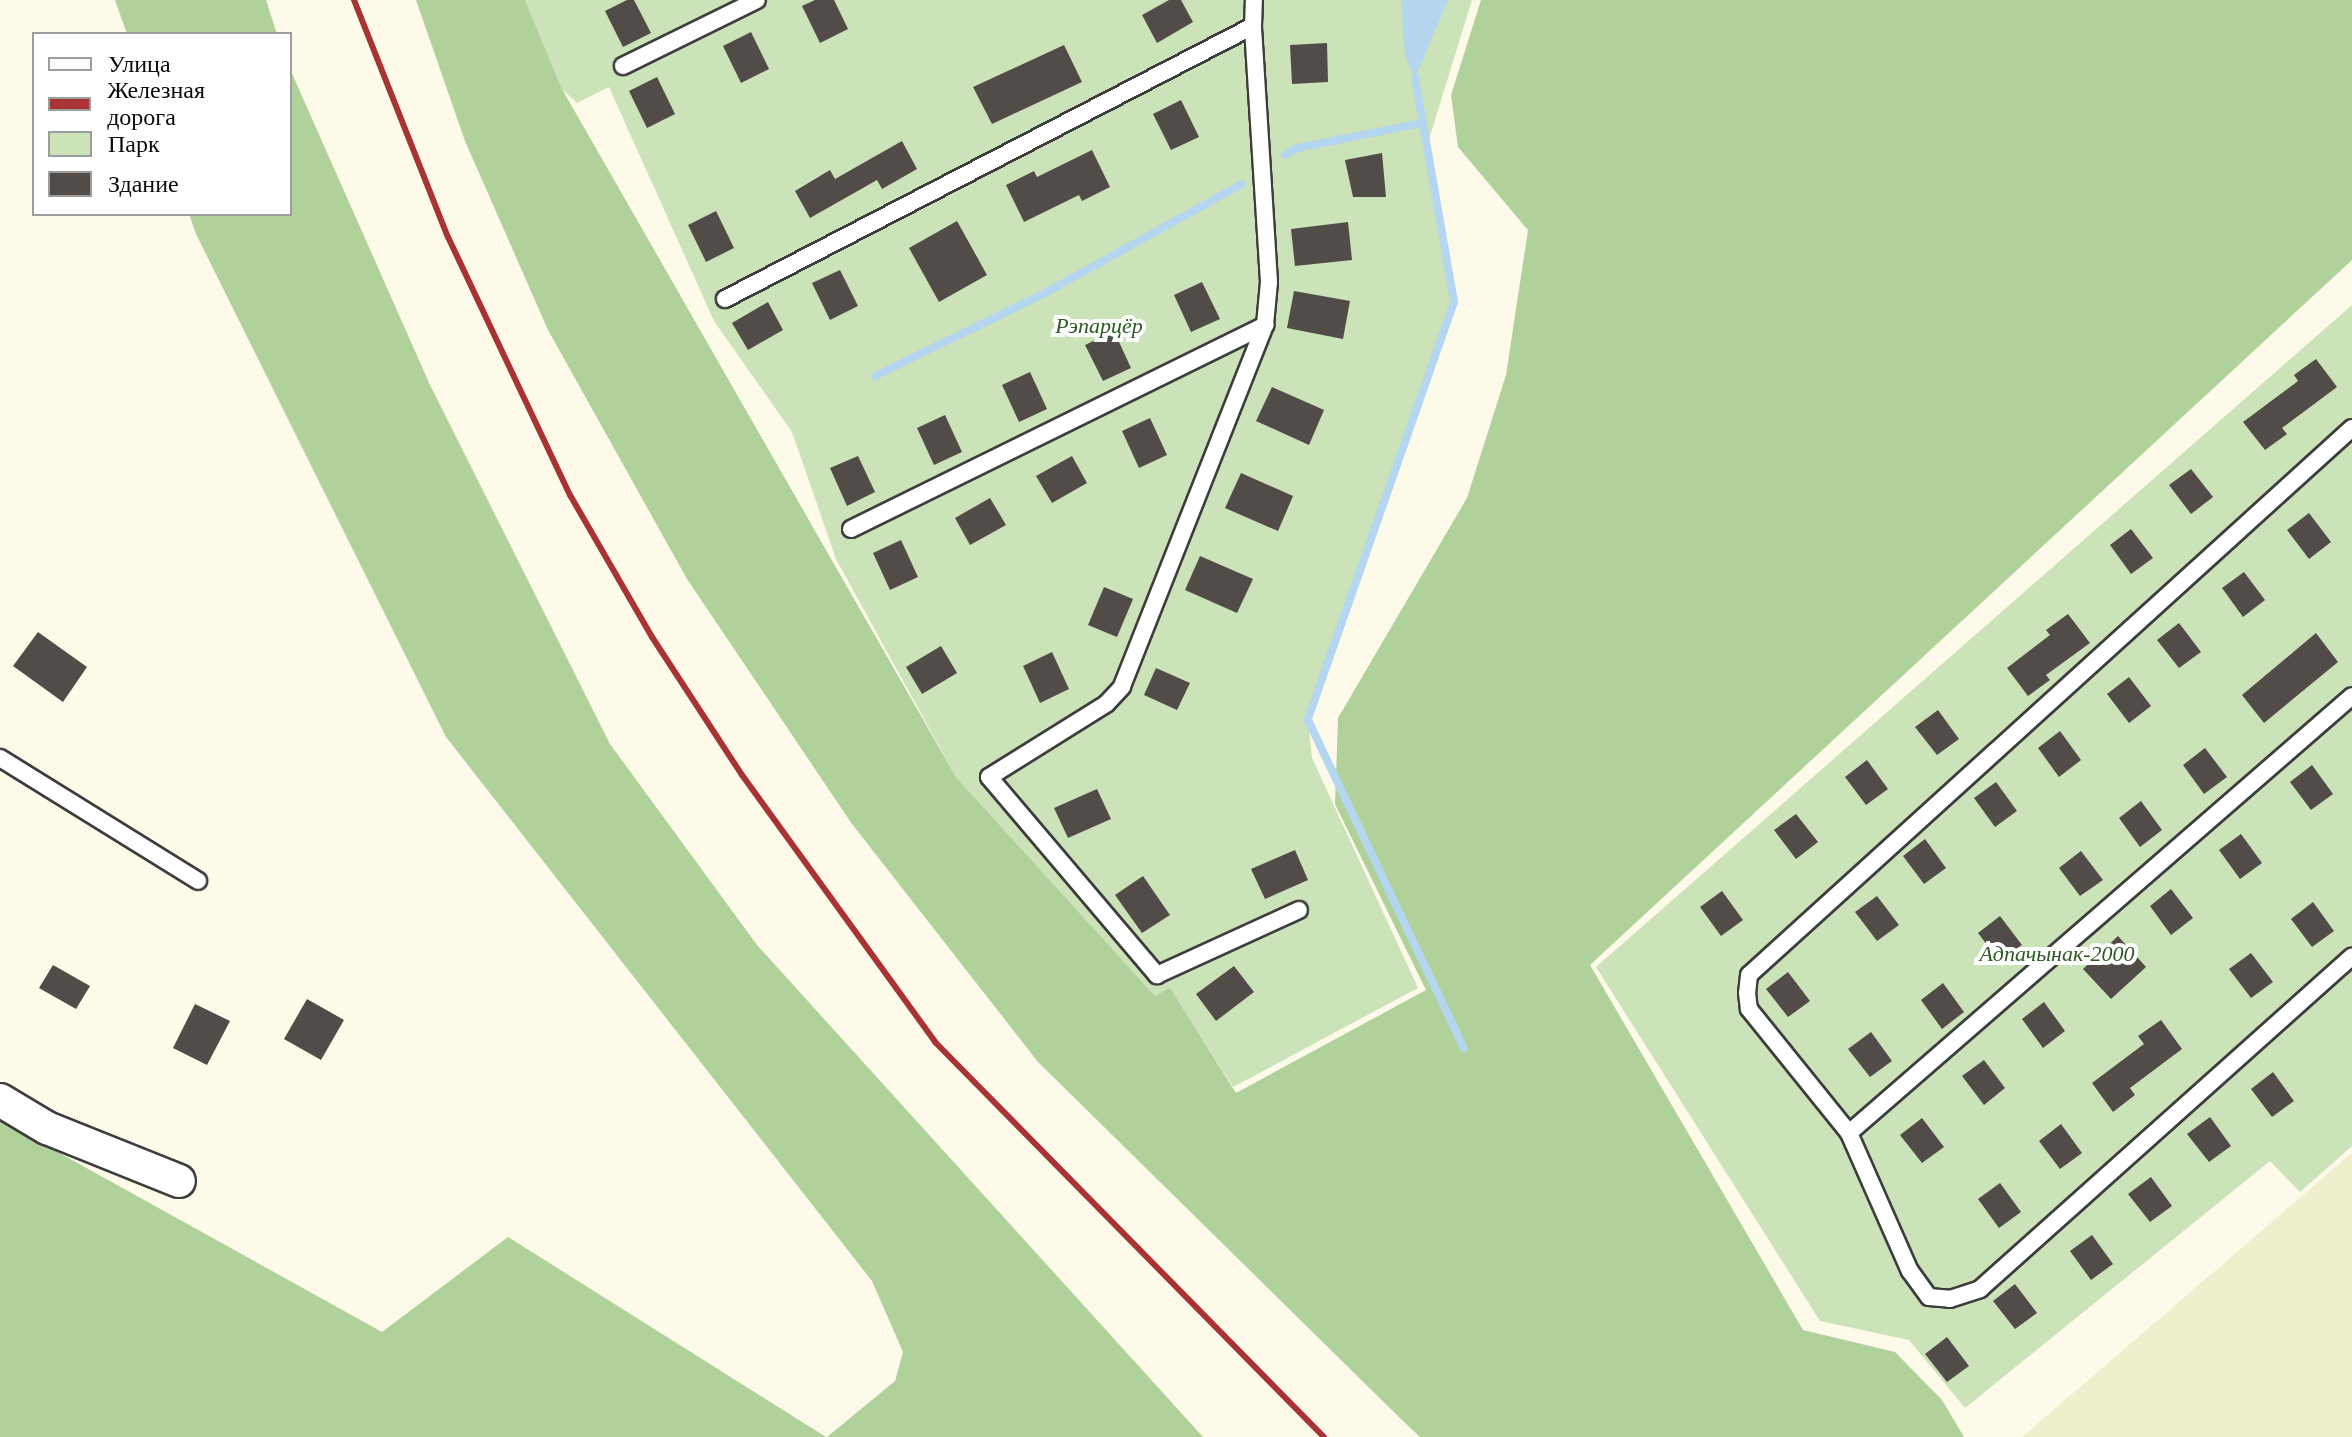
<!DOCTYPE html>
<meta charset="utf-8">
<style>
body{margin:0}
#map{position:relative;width:2352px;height:1437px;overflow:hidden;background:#fdfaea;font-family:Georgia,serif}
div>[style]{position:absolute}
.farmland>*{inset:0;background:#efeecd}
.green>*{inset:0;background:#cce2b8}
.forest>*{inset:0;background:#b0d199}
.water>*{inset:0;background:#b4d6ee}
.stream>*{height:8px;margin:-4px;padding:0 4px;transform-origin:4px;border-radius:4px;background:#b4d6ee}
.building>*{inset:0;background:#524c48}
.roads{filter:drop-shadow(2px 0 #3d3d3d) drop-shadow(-2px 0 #3d3d3d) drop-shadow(0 2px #3d3d3d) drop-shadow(0 -2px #3d3d3d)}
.lane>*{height:16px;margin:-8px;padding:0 8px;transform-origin:8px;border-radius:8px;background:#fff}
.street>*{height:32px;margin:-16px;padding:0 16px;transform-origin:16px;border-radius:16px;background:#fff}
.rail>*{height:6px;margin:-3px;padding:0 3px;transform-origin:3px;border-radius:3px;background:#a93334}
span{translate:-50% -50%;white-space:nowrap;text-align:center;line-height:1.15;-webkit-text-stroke:8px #fff;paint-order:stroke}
.park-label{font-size:22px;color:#2c5a23;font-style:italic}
.legend{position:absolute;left:32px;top:32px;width:260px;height:184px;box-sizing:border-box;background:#fff;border:2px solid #9d9d9d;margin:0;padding:10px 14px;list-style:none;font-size:24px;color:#0a0a0a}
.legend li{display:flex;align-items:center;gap:16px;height:40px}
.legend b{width:40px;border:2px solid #9d9d9d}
</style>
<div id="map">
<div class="farmland">
<i style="clip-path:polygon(2352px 1153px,2352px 1437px,2022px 1437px)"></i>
</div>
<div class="green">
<i style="clip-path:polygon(525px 0,1472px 0,1426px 149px,1454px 302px,1308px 720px,1312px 758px,1418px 988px,1233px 1087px,1170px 989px,1155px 996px,956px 777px,836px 559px,792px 432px,714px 321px,609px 87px,577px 103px,562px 89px)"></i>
<i style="clip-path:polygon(2352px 305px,2352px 1146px,2300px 1192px,2270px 1161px,1965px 1408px,1909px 1340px,1820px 1321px,1596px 967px)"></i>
</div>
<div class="forest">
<i style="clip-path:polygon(115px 0,266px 0,277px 34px,127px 34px)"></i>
<i style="clip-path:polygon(416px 0,525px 0,562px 89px,956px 777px,1155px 996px,1170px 988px,1236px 1093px,1426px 990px,1335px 804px,1338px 718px,1467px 498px,1506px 375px,1528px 230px,1458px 147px,1451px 95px,1481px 0,2352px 0,2352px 260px,1590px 965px,1803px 1330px,1895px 1352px,1942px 1400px,1964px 1437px,1420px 1437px,1402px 1420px,1038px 1062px,852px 824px,687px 579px,548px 330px,465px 141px)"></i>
<i style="clip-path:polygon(290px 69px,430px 385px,610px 744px,757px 945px,1203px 1437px,827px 1437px,895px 1381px,903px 1352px,872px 1281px,446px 737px,196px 234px,189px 214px,290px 214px)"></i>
<i style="clip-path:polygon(0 1120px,382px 1332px,508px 1237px,826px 1437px,0 1437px)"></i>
</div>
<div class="water">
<i style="clip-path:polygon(1401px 0,1448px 0,1415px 78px,1405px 57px)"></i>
</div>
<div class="stream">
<i style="left:1415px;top:78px;width:227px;rotate:80.1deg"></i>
<i style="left:1454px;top:302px;width:443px;rotate:109.3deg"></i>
<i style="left:1308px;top:720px;width:363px;rotate:64.6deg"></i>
<i style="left:1285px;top:155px;width:14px;rotate:-30deg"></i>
<i style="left:1297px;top:148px;width:127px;rotate:-11.3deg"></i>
<i style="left:875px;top:376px;width:189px;rotate:-26deg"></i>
<i style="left:1045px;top:293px;width:225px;rotate:-29deg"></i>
</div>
<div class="building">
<i style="clip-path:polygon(627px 0,634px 0,651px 33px,623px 47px,605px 11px)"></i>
<i style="clip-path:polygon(815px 0,834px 0,848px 29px,820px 43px,802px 6px)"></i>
<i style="clip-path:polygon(1169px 0,1181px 0,1193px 22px,1157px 43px,1142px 15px)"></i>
<i style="clip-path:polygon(751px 32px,769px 69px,741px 83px,723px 46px)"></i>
<i style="clip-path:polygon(1327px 43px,1328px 82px,1292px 84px,1290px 45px)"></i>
<i style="clip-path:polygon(1064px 45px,1082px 82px,992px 124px,973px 87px)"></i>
<i style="clip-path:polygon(657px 77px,675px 114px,647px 128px,629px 91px)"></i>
<i style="clip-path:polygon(1181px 100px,1199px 137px,1171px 150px,1153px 114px)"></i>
<i style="clip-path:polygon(902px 141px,917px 169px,882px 189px,877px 180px,810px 218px,795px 191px,830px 170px,835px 179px)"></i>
<i style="clip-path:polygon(1092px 150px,1110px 187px,1082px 201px,1079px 195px,1024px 222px,1006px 185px,1034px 171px,1037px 177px)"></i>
<i style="clip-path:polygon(1382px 153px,1386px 197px,1353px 197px,1345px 160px)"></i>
<i style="clip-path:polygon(716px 211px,734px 248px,706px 262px,688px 225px)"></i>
<i style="clip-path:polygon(957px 221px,987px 275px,939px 302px,909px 248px)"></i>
<i style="clip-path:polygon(1348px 222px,1352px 260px,1295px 266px,1291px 229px)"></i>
<i style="clip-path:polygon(840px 270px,858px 306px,830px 320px,812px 283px)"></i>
<i style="clip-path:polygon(1202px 282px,1220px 319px,1191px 332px,1174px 295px)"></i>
<i style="clip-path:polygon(1294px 291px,1350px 301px,1343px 339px,1287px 328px)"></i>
<i style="clip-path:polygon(768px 302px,783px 330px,748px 350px,732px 323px)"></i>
<i style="clip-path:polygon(1114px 331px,1131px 368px,1103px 381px,1085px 345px)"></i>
<i style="clip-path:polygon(2316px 359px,2337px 387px,2282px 428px,2287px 434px,2265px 450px,2243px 422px,2298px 381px,2294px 375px)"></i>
<i style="clip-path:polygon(1030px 372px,1047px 409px,1019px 422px,1002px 385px)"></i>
<i style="clip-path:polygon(1272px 387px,1324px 410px,1309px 445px,1256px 421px)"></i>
<i style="clip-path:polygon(945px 415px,962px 452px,934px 465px,917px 428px)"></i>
<i style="clip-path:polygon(1150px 418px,1167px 455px,1139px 468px,1122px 431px)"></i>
<i style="clip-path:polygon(858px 456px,875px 492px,847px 506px,830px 468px)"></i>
<i style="clip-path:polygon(1072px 456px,1087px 483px,1052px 503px,1036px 476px)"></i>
<i style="clip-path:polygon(2191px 469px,2213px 497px,2191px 514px,2169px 485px)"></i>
<i style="clip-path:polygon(1241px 473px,1293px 496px,1278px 531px,1225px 508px)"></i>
<i style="clip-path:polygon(990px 498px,1006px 525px,970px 545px,955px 518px)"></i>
<i style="clip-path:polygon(2309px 513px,2331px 542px,2309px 559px,2287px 530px)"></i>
<i style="clip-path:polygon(2131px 529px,2153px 558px,2131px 574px,2110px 545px)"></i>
<i style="clip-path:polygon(901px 540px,918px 577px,890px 590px,873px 553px)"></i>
<i style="clip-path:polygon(1200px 556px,1253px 579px,1237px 613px,1185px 590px)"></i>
<i style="clip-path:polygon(2244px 572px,2265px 600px,2243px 617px,2222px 588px)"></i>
<i style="clip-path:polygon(1104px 587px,1133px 599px,1117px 637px,1088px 625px)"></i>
<i style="clip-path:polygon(2068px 614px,2090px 643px,2046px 675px,2050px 680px,2028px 696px,2007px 668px,2050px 635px,2046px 630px)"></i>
<i style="clip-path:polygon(2179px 623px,2201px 652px,2179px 668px,2157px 640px)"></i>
<i style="clip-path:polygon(38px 632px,87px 667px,63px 702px,13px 666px)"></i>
<i style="clip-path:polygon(2316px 633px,2338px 662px,2264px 723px,2242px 695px)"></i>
<i style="clip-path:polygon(941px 646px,957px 673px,922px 694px,906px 667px)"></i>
<i style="clip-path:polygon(1052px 652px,1069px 689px,1040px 703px,1023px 666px)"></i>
<i style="clip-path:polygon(1156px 668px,1190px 683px,1177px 710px,1144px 695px)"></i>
<i style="clip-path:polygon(2129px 677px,2151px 706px,2129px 723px,2107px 694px)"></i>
<i style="clip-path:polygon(1938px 710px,1959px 739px,1937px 755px,1915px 727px)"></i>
<i style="clip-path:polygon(2060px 731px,2081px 760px,2059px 777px,2038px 748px)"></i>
<i style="clip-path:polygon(2205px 748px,2227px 777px,2204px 794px,2183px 765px)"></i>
<i style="clip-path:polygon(1867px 760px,1888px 789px,1866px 805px,1845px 777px)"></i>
<i style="clip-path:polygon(2312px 765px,2333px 794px,2311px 810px,2290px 782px)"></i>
<i style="clip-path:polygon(1996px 782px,2017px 811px,1995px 827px,1974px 798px)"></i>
<i style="clip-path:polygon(1097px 789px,1111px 819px,1068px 838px,1054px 808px)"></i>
<i style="clip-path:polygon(2141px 801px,2162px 830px,2140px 847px,2119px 818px)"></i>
<i style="clip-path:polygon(1796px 814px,1818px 842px,1796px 859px,1774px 830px)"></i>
<i style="clip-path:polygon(2241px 834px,2262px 863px,2240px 879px,2219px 850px)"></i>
<i style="clip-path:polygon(1925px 839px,1946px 868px,1924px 884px,1903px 856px)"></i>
<i style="clip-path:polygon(1295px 850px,1308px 880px,1265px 899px,1251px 869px)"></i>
<i style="clip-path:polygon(2081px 851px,2103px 880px,2080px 896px,2059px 868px)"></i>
<i style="clip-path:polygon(1143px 876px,1170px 915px,1142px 933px,1115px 895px)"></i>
<i style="clip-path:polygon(2171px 889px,2193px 918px,2171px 935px,2150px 906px)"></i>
<i style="clip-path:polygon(1722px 891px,1743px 920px,1721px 936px,1700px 907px)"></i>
<i style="clip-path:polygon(1877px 896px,1899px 925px,1877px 941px,1855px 912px)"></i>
<i style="clip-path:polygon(2313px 902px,2334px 931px,2312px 947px,2291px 919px)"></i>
<i style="clip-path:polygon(2000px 916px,2022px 945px,1999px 961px,1978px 933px)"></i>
<i style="clip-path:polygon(2118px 936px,2146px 967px,2111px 999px,2083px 969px)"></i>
<i style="clip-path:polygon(2251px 953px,2273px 982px,2251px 998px,2229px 969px)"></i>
<i style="clip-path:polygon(53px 965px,90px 986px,76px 1009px,39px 988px)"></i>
<i style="clip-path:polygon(1234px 966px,1254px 992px,1216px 1021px,1196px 994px)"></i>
<i style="clip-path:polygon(1788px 972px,1810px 1001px,1788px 1017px,1766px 989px)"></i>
<i style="clip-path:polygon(1943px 983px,1964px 1012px,1942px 1029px,1921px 1000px)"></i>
<i style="clip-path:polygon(307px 999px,344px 1020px,321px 1060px,284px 1039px)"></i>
<i style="clip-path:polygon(2044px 1002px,2065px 1031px,2043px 1048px,2022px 1019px)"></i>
<i style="clip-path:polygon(195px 1004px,230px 1021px,207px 1065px,173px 1048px)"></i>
<i style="clip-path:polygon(2161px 1020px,2182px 1049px,2130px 1088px,2135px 1095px,2113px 1112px,2092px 1083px,2144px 1044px,2138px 1036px)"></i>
<i style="clip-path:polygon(1871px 1032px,1892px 1061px,1870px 1077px,1848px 1049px)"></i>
<i style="clip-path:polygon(1984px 1060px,2005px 1088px,1984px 1105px,1962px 1076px)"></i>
<i style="clip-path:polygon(2273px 1072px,2294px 1101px,2272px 1117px,2251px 1089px)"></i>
<i style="clip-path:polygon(2210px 1117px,2231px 1146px,2209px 1162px,2187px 1134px)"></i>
<i style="clip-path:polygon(1922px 1118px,1944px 1147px,1922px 1163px,1900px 1135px)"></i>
<i style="clip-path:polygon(2061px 1124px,2082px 1153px,2060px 1169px,2039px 1141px)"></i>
<i style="clip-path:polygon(2151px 1177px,2172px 1206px,2150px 1222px,2128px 1194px)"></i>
<i style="clip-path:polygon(2000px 1183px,2021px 1212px,1999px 1228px,1978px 1199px)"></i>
<i style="clip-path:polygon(2092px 1235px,2113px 1264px,2091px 1280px,2070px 1251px)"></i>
<i style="clip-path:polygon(2015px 1284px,2037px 1313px,2015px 1329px,1993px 1301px)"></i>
<i style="clip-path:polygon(1947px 1337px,1969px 1366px,1947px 1382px,1925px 1354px)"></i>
</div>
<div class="roads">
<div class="lane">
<i style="left:623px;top:66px;width:149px;rotate:-26.2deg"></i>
<i style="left:725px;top:299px;width:594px;rotate:-27.34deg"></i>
<i style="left:1253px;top:26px;width:26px;rotate:-88deg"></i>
<i style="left:1265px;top:325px;width:389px;rotate:111.6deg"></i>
<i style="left:1122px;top:687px;width:23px;rotate:133deg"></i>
<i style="left:1106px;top:704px;width:138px;rotate:148deg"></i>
<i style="left:989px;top:777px;width:260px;rotate:49.7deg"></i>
<i style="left:1157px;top:975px;width:156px;rotate:-24.6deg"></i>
<i style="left:2352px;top:428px;width:814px;rotate:137.79deg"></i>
<i style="left:1749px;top:975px;width:18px;rotate:96deg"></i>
<i style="left:1747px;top:993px;width:16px;rotate:83deg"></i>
<i style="left:1749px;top:1009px;width:159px;rotate:51.1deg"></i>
<i style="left:1849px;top:1133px;width:151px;rotate:66.2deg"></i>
<i style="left:1910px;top:1271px;width:32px;rotate:54deg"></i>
<i style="left:1929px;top:1297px;width:21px;rotate:5deg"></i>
<i style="left:1950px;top:1299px;width:32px;rotate:-18deg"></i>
<i style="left:1980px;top:1289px;width:499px;rotate:-41.8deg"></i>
<i style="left:851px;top:529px;width:462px;rotate:-26.2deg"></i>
<i style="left:1265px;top:325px;width:43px;rotate:-84.7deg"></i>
<i style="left:1269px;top:282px;width:256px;rotate:-93.6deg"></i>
<i style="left:0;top:758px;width:233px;rotate:31.8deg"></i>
<i style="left:1849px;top:1133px;width:666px;rotate:-40.98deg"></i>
</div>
<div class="street">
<i style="left:0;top:1100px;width:55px;rotate:30.8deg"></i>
<i style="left:47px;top:1128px;width:142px;rotate:21.9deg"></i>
</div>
</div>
<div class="rail">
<i style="left:354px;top:0;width:255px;rotate:68.4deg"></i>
<i style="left:448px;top:237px;width:285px;rotate:64.7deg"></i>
<i style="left:570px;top:495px;width:164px;rotate:60deg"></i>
<i style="left:652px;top:637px;width:165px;rotate:56.9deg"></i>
<i style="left:742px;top:775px;width:329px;rotate:54.1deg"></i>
<i style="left:935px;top:1042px;width:554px;rotate:45.44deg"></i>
</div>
<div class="park-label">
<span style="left:1099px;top:326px">Рэпарцёр</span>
<span style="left:2057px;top:954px">Адпачынак-2000</span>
</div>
<ul class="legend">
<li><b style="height:10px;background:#fff"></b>Улица</li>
<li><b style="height:10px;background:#a93334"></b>Железная дорога</li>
<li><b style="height:22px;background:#cce2b8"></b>Парк</li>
<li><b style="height:22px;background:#524c48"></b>Здание</li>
</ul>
</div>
